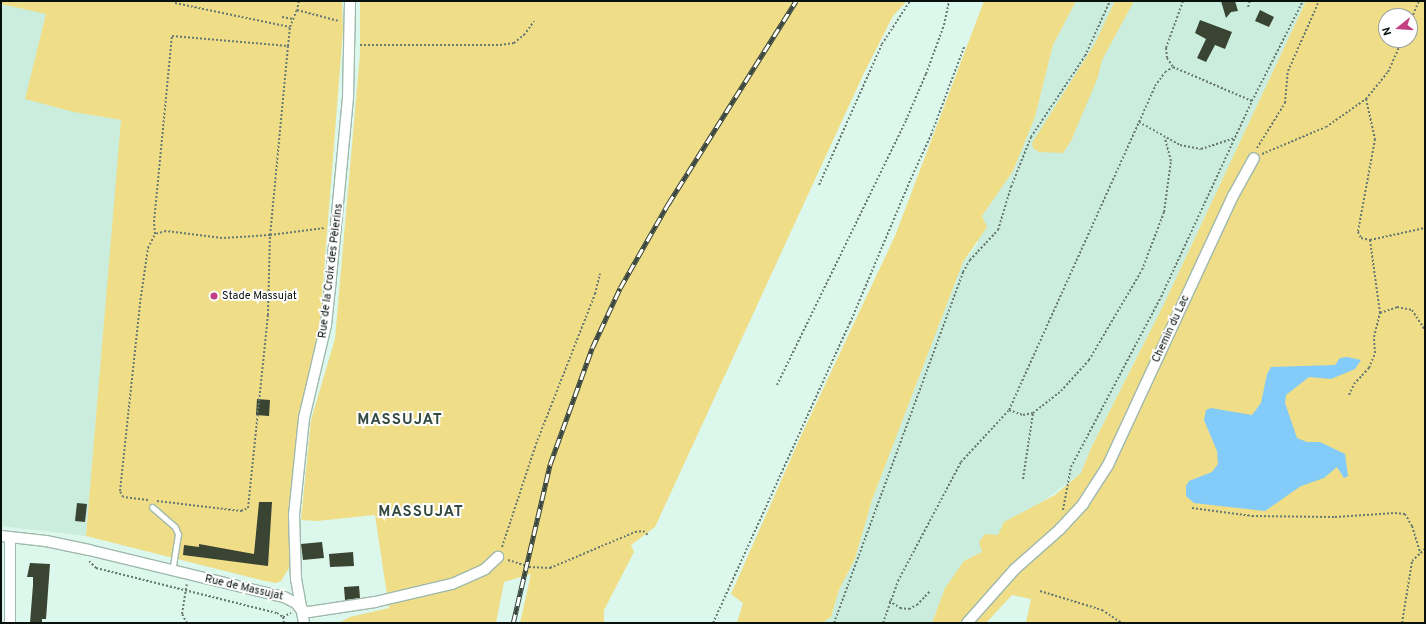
<!DOCTYPE html>
<meta charset="utf-8">
<style>
body{margin:0}
#map{position:relative;width:1426px;height:624px;overflow:hidden;background:#dcf7eb;font-family:Overpass,sans-serif}
div>[style]{position:absolute}
.built>*{inset:0;background:#caedde}
.green>*{inset:0;background:#efdd88}
.water>*{inset:0;background:#83cbf8}
.building>*{inset:0;background:#3a4432}
.path>*{height:2px;margin-top:-1px;transform-origin:0;background:repeating-linear-gradient(90deg,#697a73 0 2px,transparent 0 4px)}
.roads{filter:drop-shadow(1px 0 #9fb9ad) drop-shadow(-1px 0 #9fb9ad) drop-shadow(0 1px #9fb9ad) drop-shadow(0 -1px #9fb9ad)}
.service>*{height:5px;margin:-2.5px;padding:0 2.5px;transform-origin:2.5px;border-radius:2.5px;background:#fff}
.minor>*{height:10px;margin:-5px;padding:0 5px;transform-origin:5px;border-radius:5px;background:#fff}
.rail>*{height:4.5px;margin-top:-2.25px;transform-origin:0;background:repeating-linear-gradient(90deg,#fff 0 9px,#394640 0 18px);box-sizing:border-box;border-block:1px solid #394640}
.dots>*{width:11px;height:11px;translate:-50% -50%;box-sizing:border-box;border:2px solid #fff;border-radius:50%}
span{translate:-50% -50%;white-space:nowrap;text-align:center;line-height:1.15;-webkit-text-stroke:4px #fff;paint-order:stroke}
.street-label{font-size:11px;color:#08110d}
.poi-label{font-size:11px;color:#08110d}
.left{translate:0 -50%;text-align:left}
.district-label{font-size:15px;color:#354b42;font-weight:700;letter-spacing:1px}
.frame{position:absolute;inset:0;border:2px solid #08110d;pointer-events:none}
.north{position:absolute;left:1378px;top:8px;width:40px;height:40px;box-sizing:border-box;background:#fff;border:1px solid #9ca09e;border-radius:50%;rotate:253deg;font-size:11px;font-weight:700;line-height:16px;text-align:center;color:#08110d}
.north::after{content:'';display:block;margin:auto;width:14px;height:18px;background:#c33f83;clip-path:polygon(50% 0,100% 100%,50% 72%,0 100%)}
</style>
<div id="map">
<div class="built">
<i style="clip-path:polygon(1px 1px,132px 1px,86px 536px,1px 526px)"></i>
<i style="clip-path:polygon(1076px 1px,1306px 1px,1164px 304px,1091px 448px,1081px 473px,998px 535px,982px 552px,964px 561px,945px 588px,932px 623px,822px 623px,831px 617px,839px 590px,855px 559px,872px 500px,963px 262px,978px 244px,982px 216px,1013px 171px,1035px 117px,1053px 45px)"></i>
</div>
<div class="green">
<i style="clip-path:polygon(1px 1px,342px 1px,343px 30px,320px 322px,298px 425px,290px 500px,289px 568px,281px 581px,276px 583px,265px 581px,86px 536px,121px 120px,74px 112px,25px 99px,46px 14px,1px 4px)"></i>
<i style="clip-path:polygon(360px 1px,907px 1px,893px 16px,864px 73px,655px 527px,631px 545px,634px 552px,604px 610px,604px 623px,520px 623px,531px 574px,504px 582px,496px 623px,339px 623px,350px 617px,389px 608px,375px 515px,317px 521px,301px 520px,311px 420px,335px 339px,360px 54px)"></i>
<i style="clip-path:polygon(984px 1px,1076px 1px,1053px 45px,1035px 117px,1013px 171px,982px 216px,987px 227px,963px 262px,872px 500px,855px 559px,839px 590px,831px 617px,822px 623px,737px 623px,743px 603px,731px 594px,800px 438px,895px 236px)"></i>
<i style="clip-path:polygon(1115px 1px,1134px 1px,1102px 60px,1098px 77px,1071px 141px,1063px 153px,1039px 152px,1033px 148px,1032px 143px,1094px 45px)"></i>
<i style="clip-path:polygon(evenodd,1306px 1px,1425px 1px,1425px 623px,1026px 623px,1031px 599px,1012px 595px,986px 623px,932px 623px,945px 588px,964px 561px,982px 552px,979px 542px,985px 534px,998px 535px,1004px 522px,1055px 495px,1081px 473px,1091px 448px,1164px 304px,1306px 1px,1386px 16px,1410px 16px,1410px 40px,1386px 40px,1386px 16px)"></i>
</div>
<div class="water">
<i style="clip-path:polygon(1347px 357px,1361px 360px,1355px 369px,1331px 379px,1309px 377px,1286px 395px,1285px 403px,1297px 438px,1307px 442px,1320px 442px,1345px 454px,1348px 476px,1344px 478px,1337px 467px,1324px 478px,1301px 486px,1265px 511px,1194px 503px,1186px 496px,1186px 486px,1189px 481px,1212px 472px,1218px 464px,1217px 451px,1204px 420px,1206px 410px,1211px 408px,1252px 415px,1261px 403px,1267px 374px,1271px 367px,1335px 365px,1340px 358px)"></i>
</div>
<div class="building">
<i style="clip-path:polygon(1221px 1px,1235px 1px,1238px 11px,1231px 12px,1226px 18px)"></i>
<i style="clip-path:polygon(1260px 10px,1274px 17px,1269px 27px,1255px 21px)"></i>
<i style="clip-path:polygon(1200px 20px,1232px 32px,1225px 49px,1215px 45px,1206px 62px,1197px 58px,1206px 39px,1195px 33px)"></i>
<i style="clip-path:polygon(257px 399px,270px 400px,269px 416px,256px 415px)"></i>
<i style="clip-path:polygon(259px 502px,272px 502px,268px 566px,183px 555px,184px 545px,199px 547px,199px 544px,254px 554px)"></i>
<i style="clip-path:polygon(77px 503px,87px 504px,85px 522px,75px 521px)"></i>
<i style="clip-path:polygon(322px 542px,324px 558px,303px 560px,301px 544px)"></i>
<i style="clip-path:polygon(353px 552px,354px 566px,330px 567px,329px 554px)"></i>
<i style="clip-path:polygon(30px 563px,50px 564px,46px 619px,42px 619px,42px 623px,30px 623px,33px 585px,33px 577px,27px 577px)"></i>
<i style="clip-path:polygon(359px 586px,360px 598px,345px 600px,344px 587px)"></i>
</div>
<div class="path">
<i style="left:299px;top:1px;width:9px;rotate:103deg"></i>
<i style="left:297px;top:10px;width:43px;rotate:14.7deg"></i>
<i style="left:1183px;top:1px;width:50px;rotate:109.9deg"></i>
<i style="left:1166px;top:48px;width:10px;rotate:84deg"></i>
<i style="left:1167px;top:58px;width:11px;rotate:56deg"></i>
<i style="left:1173px;top:67px;width:86px;rotate:23.3deg"></i>
<i style="left:175px;top:3px;width:117px;rotate:11.8deg"></i>
<i style="left:290px;top:27px;width:18px;rotate:-68deg"></i>
<i style="left:1248px;top:7px;width:6px;rotate:-72deg"></i>
<i style="left:282px;top:17px;width:11px;rotate:10deg"></i>
<i style="left:1410px;top:22px;width:23px;rotate:-67deg"></i>
<i style="left:360px;top:45px;width:140px"></i>
<i style="left:500px;top:45px;width:14px;rotate:-8deg"></i>
<i style="left:514px;top:43px;width:13px;rotate:-39deg"></i>
<i style="left:524px;top:35px;width:17px;rotate:-54deg"></i>
<i style="left:288px;top:46px;width:190px;rotate:95.4deg"></i>
<i style="left:270px;top:235px;width:48px;rotate:176.4deg"></i>
<i style="left:222px;top:238px;width:56px;rotate:-172.9deg"></i>
<i style="left:166px;top:231px;width:11px;rotate:165deg"></i>
<i style="left:155px;top:234px;width:12px;rotate:-95deg"></i>
<i style="left:154px;top:222px;width:187px;rotate:-84.5deg"></i>
<i style="left:172px;top:36px;width:116px;rotate:4.9deg"></i>
<i style="left:288px;top:46px;width:19px;rotate:-84deg"></i>
<i style="left:1366px;top:99px;width:41px;rotate:77.3deg"></i>
<i style="left:1375px;top:139px;width:95px;rotate:100.4deg"></i>
<i style="left:1358px;top:232px;width:7px;rotate:63deg"></i>
<i style="left:1361px;top:238px;width:9px;rotate:13deg"></i>
<i style="left:1370px;top:240px;width:56px;rotate:-12.3deg"></i>
<i style="left:1139px;top:122px;width:47px;rotate:29.3deg"></i>
<i style="left:1180px;top:145px;width:21px;rotate:11deg"></i>
<i style="left:1201px;top:149px;width:35px;rotate:-18deg"></i>
<i style="left:1257px;top:148px;width:53px;rotate:-58.1deg"></i>
<i style="left:1285px;top:103px;width:32px;rotate:-85deg"></i>
<i style="left:1288px;top:71px;width:77px;rotate:-66.1deg"></i>
<i style="left:1262px;top:154px;width:69px;rotate:-22.9deg"></i>
<i style="left:1326px;top:127px;width:49px;rotate:-35deg"></i>
<i style="left:1366px;top:99px;width:35px;rotate:-51deg"></i>
<i style="left:1388px;top:72px;width:35px;rotate:-66deg"></i>
<i style="left:819px;top:185px;width:154px;rotate:-65.9deg"></i>
<i style="left:882px;top:44px;width:51px;rotate:-56.9deg"></i>
<i style="left:1380px;top:313px;width:18px;rotate:-19deg"></i>
<i style="left:1397px;top:307px;width:15px;rotate:11deg"></i>
<i style="left:1412px;top:310px;width:24px;rotate:57deg"></i>
<i style="left:777px;top:385px;width:295px;rotate:-64deg"></i>
<i style="left:906px;top:120px;width:50px;rotate:-66.5deg"></i>
<i style="left:926px;top:74px;width:52px;rotate:-69.8deg"></i>
<i style="left:944px;top:25px;width:25px;rotate:-78deg"></i>
<i style="left:1349px;top:395px;width:12px;rotate:-66deg"></i>
<i style="left:1354px;top:384px;width:22px;rotate:-47deg"></i>
<i style="left:1369px;top:368px;width:16px;rotate:-68deg"></i>
<i style="left:1375px;top:353px;width:16px;rotate:-94deg"></i>
<i style="left:1374px;top:337px;width:25px;rotate:-76deg"></i>
<i style="left:1380px;top:313px;width:74px;rotate:-97.8deg"></i>
<i style="left:1009px;top:410px;width:15px;rotate:20deg"></i>
<i style="left:1023px;top:415px;width:10px;rotate:-11deg"></i>
<i style="left:1033px;top:413px;width:36px;rotate:-38deg"></i>
<i style="left:1061px;top:391px;width:42px;rotate:-47.9deg"></i>
<i style="left:1089px;top:360px;width:104px;rotate:-59.5deg"></i>
<i style="left:1142px;top:270px;width:62px;rotate:-69.2deg"></i>
<i style="left:1164px;top:212px;width:51px;rotate:-82.2deg"></i>
<i style="left:1171px;top:161px;width:24px;rotate:-105deg"></i>
<i style="left:1023px;top:479px;width:67px;rotate:-81.4deg"></i>
<i style="left:148px;top:500px;width:25px;rotate:-173deg"></i>
<i style="left:123px;top:497px;width:7px;rotate:-117deg"></i>
<i style="left:120px;top:491px;width:196px;rotate:-83.9deg"></i>
<i style="left:141px;top:296px;width:49px;rotate:-81.7deg"></i>
<i style="left:148px;top:248px;width:16px;rotate:-63deg"></i>
<i style="left:157px;top:501px;width:85px;rotate:6.8deg"></i>
<i style="left:241px;top:511px;width:8px;rotate:-23deg"></i>
<i style="left:248px;top:508px;width:194px;rotate:-84.1deg"></i>
<i style="left:268px;top:315px;width:80px;rotate:-88.6deg"></i>
<i style="left:270px;top:235px;width:55px;rotate:-7.3deg"></i>
<i style="left:1192px;top:508px;width:61px;rotate:7.6deg"></i>
<i style="left:1252px;top:516px;width:83px;rotate:0.7deg"></i>
<i style="left:1335px;top:517px;width:60px;rotate:-3.8deg"></i>
<i style="left:1395px;top:513px;width:10px;rotate:6deg"></i>
<i style="left:1405px;top:514px;width:14px;rotate:60deg"></i>
<i style="left:1412px;top:526px;width:27px;rotate:73deg"></i>
<i style="left:1063px;top:510px;width:44px;rotate:-79.5deg"></i>
<i style="left:1071px;top:467px;width:192px;rotate:-62.1deg"></i>
<i style="left:1161px;top:297px;width:216px;rotate:-65.1deg"></i>
<i style="left:1252px;top:101px;width:112px;rotate:-63deg"></i>
<i style="left:502px;top:547px;width:108px;rotate:-71.7deg"></i>
<i style="left:536px;top:444px;width:161px;rotate:-68.5deg"></i>
<i style="left:595px;top:294px;width:21px;rotate:-76deg"></i>
<i style="left:508px;top:560px;width:22px;rotate:18deg"></i>
<i style="left:529px;top:567px;width:21px;rotate:3deg"></i>
<i style="left:550px;top:568px;width:92px;rotate:-23deg"></i>
<i style="left:635px;top:532px;width:8px;rotate:-7deg"></i>
<i style="left:643px;top:531px;width:6px;rotate:39deg"></i>
<i style="left:89px;top:561px;width:10px;rotate:45deg"></i>
<i style="left:96px;top:568px;width:187px;rotate:14deg"></i>
<i style="left:277px;top:613px;width:7px;rotate:34deg"></i>
<i style="left:283px;top:617px;width:9px;rotate:-27deg"></i>
<i style="left:1040px;top:591px;width:65px;rotate:17deg"></i>
<i style="left:1102px;top:610px;width:24px;rotate:33deg"></i>
<i style="left:889px;top:601px;width:13px;rotate:32deg"></i>
<i style="left:900px;top:608px;width:9px;rotate:6deg"></i>
<i style="left:909px;top:609px;width:9px;rotate:-27deg"></i>
<i style="left:917px;top:605px;width:19px;rotate:-47deg"></i>
<i style="left:283px;top:617px;width:6px;rotate:81deg"></i>
<i style="left:187px;top:623px;width:10px;rotate:-119deg"></i>
<i style="left:182px;top:614px;width:30px;rotate:-81deg"></i>
<i style="left:713px;top:623px;width:330px;rotate:-65.5deg"></i>
<i style="left:850px;top:323px;width:152px;rotate:-67.1deg"></i>
<i style="left:909px;top:183px;width:53px;rotate:-65.4deg"></i>
<i style="left:931px;top:135px;width:94px;rotate:-69.4deg"></i>
<i style="left:834px;top:623px;width:374px;rotate:-69.8deg"></i>
<i style="left:963px;top:272px;width:14px;rotate:-60deg"></i>
<i style="left:970px;top:260px;width:41px;rotate:-47deg"></i>
<i style="left:998px;top:230px;width:45px;rotate:-73.2deg"></i>
<i style="left:1011px;top:187px;width:54px;rotate:-68.2deg"></i>
<i style="left:1031px;top:137px;width:97px;rotate:-56.3deg"></i>
<i style="left:1085px;top:56px;width:60px;rotate:-65.6deg"></i>
<i style="left:883px;top:623px;width:45px;rotate:-70.3deg"></i>
<i style="left:898px;top:581px;width:135px;rotate:-62.1deg"></i>
<i style="left:961px;top:462px;width:71px;rotate:-47.3deg"></i>
<i style="left:1009px;top:410px;width:355px;rotate:-65.7deg"></i>
<i style="left:1155px;top:86px;width:17px;rotate:-54deg"></i>
<i style="left:1165px;top:72px;width:9px;rotate:-32deg"></i>
<i style="left:1402px;top:623px;width:63px;rotate:-80.8deg"></i>
<i style="left:1412px;top:561px;width:18px;rotate:-43deg"></i>
</div>
<div class="roads">
<div class="service">
<i style="left:152px;top:507px;width:30px;rotate:41deg"></i>
<i style="left:175px;top:527px;width:8px;rotate:67deg"></i>
<i style="left:178px;top:534px;width:37px;rotate:99deg"></i>
</div>
<div class="minor">
<i style="left:1px;top:536px;width:45px;rotate:6.3deg"></i>
<i style="left:46px;top:541px;width:44px;rotate:11.8deg"></i>
<i style="left:89px;top:550px;width:201px;rotate:13.6deg"></i>
<i style="left:284px;top:597px;width:13px;rotate:27deg"></i>
<i style="left:296px;top:603px;width:10px;rotate:53deg"></i>
<i style="left:302px;top:611px;width:7px;rotate:8deg"></i>
<i style="left:309px;top:612px;width:67px;rotate:-8.6deg"></i>
<i style="left:375px;top:602px;width:79px;rotate:-13.2deg"></i>
<i style="left:452px;top:584px;width:36px;rotate:-24deg"></i>
<i style="left:485px;top:569px;width:18px;rotate:-43deg"></i>
<i style="left:10px;top:623px;width:86px;rotate:-90deg"></i>
<i style="left:304px;top:623px;width:45px;rotate:-100.3deg"></i>
<i style="left:296px;top:579px;width:64px;rotate:-91.8deg"></i>
<i style="left:294px;top:515px;width:98px;rotate:-84.1deg"></i>
<i style="left:304px;top:418px;width:96px;rotate:-76.7deg"></i>
<i style="left:326px;top:325px;width:37px;rotate:-84deg"></i>
<i style="left:330px;top:288px;width:191px;rotate:-84.6deg"></i>
<i style="left:348px;top:98px;width:97px;rotate:-88.8deg"></i>
<i style="left:967px;top:623px;width:72px;rotate:-48.4deg"></i>
<i style="left:1015px;top:569px;width:60px;rotate:-41.6deg"></i>
<i style="left:1060px;top:529px;width:34px;rotate:-47deg"></i>
<i style="left:1083px;top:504px;width:46px;rotate:-57.3deg"></i>
<i style="left:1108px;top:465px;width:297px;rotate:-65.1deg"></i>
<i style="left:1233px;top:196px;width:43px;rotate:-61.1deg"></i>
</div>
</div>
<div class="rail">
<i style="left:513px;top:623px;width:163px;rotate:-76.9deg"></i>
<i style="left:550px;top:464px;width:123px;rotate:-70.1deg"></i>
<i style="left:592px;top:348px;width:66px;rotate:-65deg"></i>
<i style="left:620px;top:288px;width:97px;rotate:-60.3deg"></i>
<i style="left:668px;top:204px;width:240px;rotate:-57.8deg"></i>
</div>
<div class="dots">
<i style="left:214px;top:296px;background:#c33f83"></i>
</div>
<div class="street-label">
<span style="left:331px;top:271px;rotate:-83deg">Rue de la Croix des Pèlerins</span>
<span style="left:1171px;top:329px;rotate:-65deg">Chemin du Lac</span>
<span style="left:244px;top:588px;rotate:13deg">Rue de Massujat</span>
</div>
<div class="poi-label">
<span class="left" style="left:222px;top:296px">Stade Massujat</span>
</div>
<div class="district-label">
<span style="left:400px;top:421px">MASSUJAT</span>
<span style="left:421px;top:513px">MASSUJAT</span>
</div>
<div class="frame"></div>
<div class="north">N</div>
</div>
